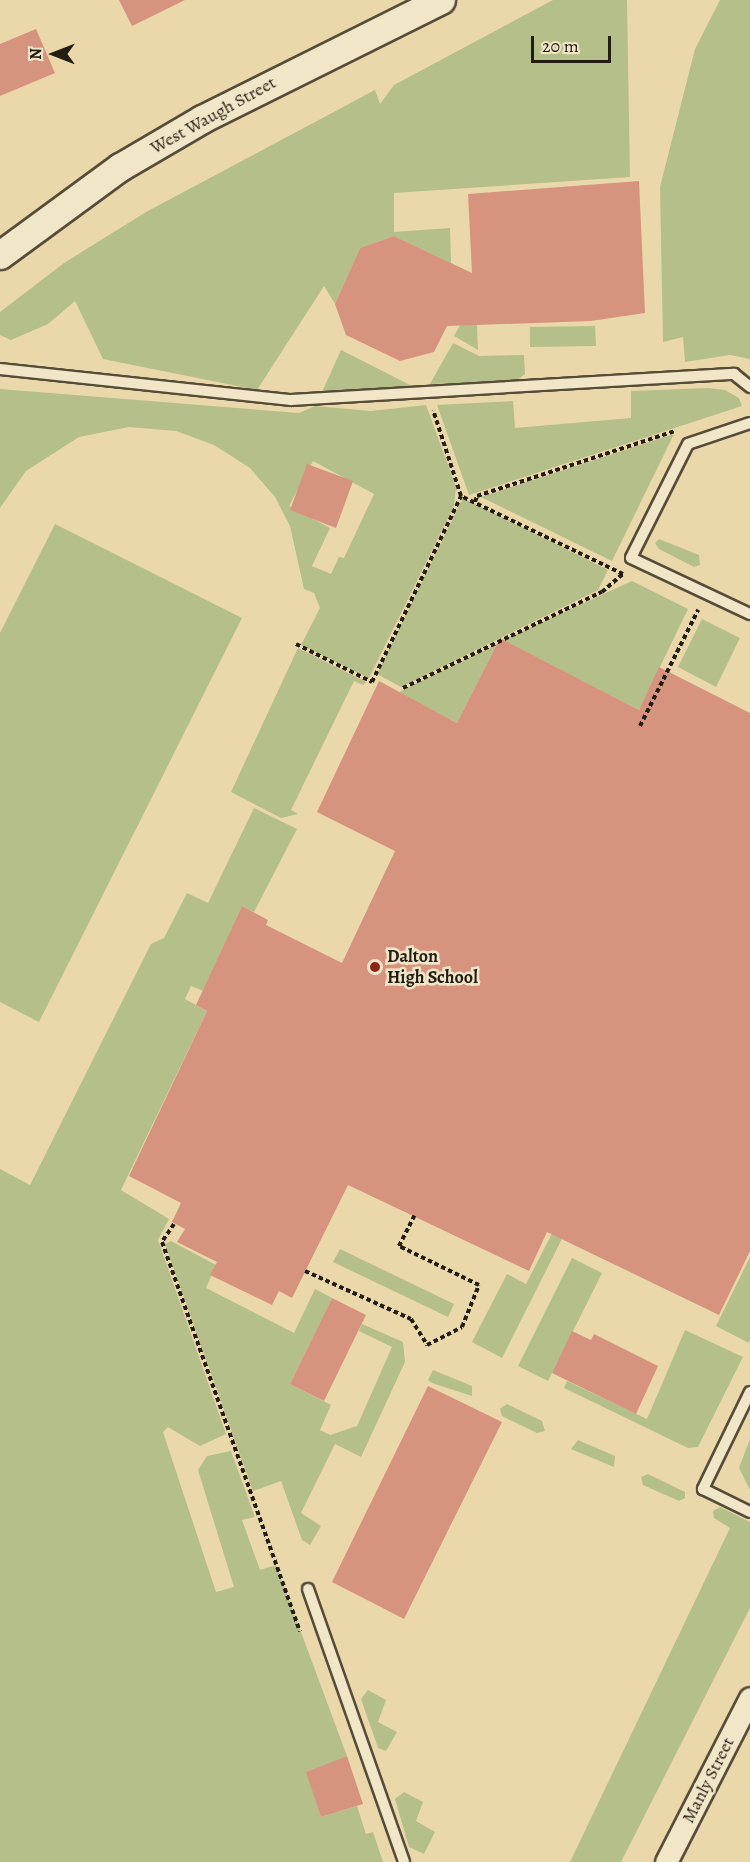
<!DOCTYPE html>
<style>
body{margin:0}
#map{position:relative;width:750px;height:1862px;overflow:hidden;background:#ead8aa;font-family:Alegreya,serif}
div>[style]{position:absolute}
.green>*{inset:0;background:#b5bf8a}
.building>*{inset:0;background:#d6947f}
.path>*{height:4px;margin-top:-2px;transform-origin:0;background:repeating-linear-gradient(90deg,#241d13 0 4.5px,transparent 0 7.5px)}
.roads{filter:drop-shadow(2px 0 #564c39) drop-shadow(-2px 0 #564c39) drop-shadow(0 2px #564c39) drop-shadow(0 -2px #564c39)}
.service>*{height:10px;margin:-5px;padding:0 5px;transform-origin:5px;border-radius:5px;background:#f1e6c8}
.minor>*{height:21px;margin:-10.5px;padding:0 10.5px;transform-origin:10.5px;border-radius:10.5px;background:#f1e6c8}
.tertiary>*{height:27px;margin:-13.5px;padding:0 13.5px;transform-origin:13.5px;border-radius:13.5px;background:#f1e6c8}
.dots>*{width:16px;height:16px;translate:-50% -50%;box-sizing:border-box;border:3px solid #f1e6c8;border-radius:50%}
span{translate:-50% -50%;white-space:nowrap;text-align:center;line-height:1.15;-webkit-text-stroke:5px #f1e6c8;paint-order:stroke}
.street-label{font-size:18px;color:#241d13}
.poi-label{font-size:18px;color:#241d13;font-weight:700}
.left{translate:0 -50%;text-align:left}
.north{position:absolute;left:24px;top:24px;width:60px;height:60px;-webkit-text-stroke:4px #f1e6c8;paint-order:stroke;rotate:270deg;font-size:16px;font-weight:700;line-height:24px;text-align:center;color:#241d13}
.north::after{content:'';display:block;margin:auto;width:21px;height:27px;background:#241d13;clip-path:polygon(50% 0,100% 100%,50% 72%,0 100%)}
.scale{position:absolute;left:531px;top:36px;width:80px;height:27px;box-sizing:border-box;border:3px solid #241d13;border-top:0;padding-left:8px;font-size:18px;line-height:21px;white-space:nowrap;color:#241d13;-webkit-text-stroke:4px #f1e6c8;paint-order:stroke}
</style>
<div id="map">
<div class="green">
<i style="clip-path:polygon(553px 0,627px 0,630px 177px,394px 193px,394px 232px,450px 228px,451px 263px,394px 236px,360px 248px,335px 304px,324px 286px,257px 390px,103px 359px,75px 301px,48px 324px,11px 340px,0 335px,0 312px,64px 263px,146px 212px,375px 90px,380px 104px,394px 85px)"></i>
<i style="clip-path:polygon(720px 0,750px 0,750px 359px,730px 355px,685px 362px,683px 337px,663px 342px,660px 187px,695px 49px)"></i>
<i style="clip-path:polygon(474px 300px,477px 326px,478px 350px,454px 336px)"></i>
<i style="clip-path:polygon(595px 326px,596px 346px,530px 347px,530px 327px)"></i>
<i style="clip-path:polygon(453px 343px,479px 356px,524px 355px,525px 374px,516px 381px,430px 384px)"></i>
<i style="clip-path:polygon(341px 350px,412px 386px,322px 392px)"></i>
<i style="clip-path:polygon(708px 388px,725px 390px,739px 398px,742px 406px,469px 495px,437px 405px,513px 401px,515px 428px,631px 418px,631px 391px)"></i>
<i style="clip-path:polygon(evenodd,0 389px,299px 413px,315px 406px,371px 411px,426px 405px,456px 487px,454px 506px,369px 678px,301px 645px,320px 608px,314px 593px,304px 589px,290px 526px,275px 497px,250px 468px,214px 445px,176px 431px,129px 427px,79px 437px,26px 471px,0 508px,0 389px,313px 461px,374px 494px,344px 558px,339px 557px,331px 574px,312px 566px,330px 528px,289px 506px,313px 461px)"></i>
<i style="clip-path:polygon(674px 434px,612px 561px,481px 497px)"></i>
<i style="clip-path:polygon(463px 498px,608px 570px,598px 590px,401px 687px,377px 674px)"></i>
<i style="clip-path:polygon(55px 524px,242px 618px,39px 1022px,0 1002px,0 633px)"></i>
<i style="clip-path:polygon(659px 539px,699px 555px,700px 565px,694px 567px,659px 549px,655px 543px)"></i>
<i style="clip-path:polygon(632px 581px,688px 609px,639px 710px,503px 640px)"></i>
<i style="clip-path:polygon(702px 619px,740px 638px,716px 687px,678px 667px)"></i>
<i style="clip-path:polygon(497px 644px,457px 723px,399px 692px)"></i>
<i style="clip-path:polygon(298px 648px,366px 682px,363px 685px,354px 681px,291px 810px,298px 814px,281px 818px,231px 792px)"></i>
<i style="clip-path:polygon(254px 808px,297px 829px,254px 912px,242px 906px,203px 991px,191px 986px,185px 999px,207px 1011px,121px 1190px,169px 1219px,158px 1240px,226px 1434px,200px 1446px,168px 1427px,163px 1432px,216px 1592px,234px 1587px,198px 1470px,207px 1456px,231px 1451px,255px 1517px,242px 1520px,260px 1570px,276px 1565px,347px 1756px,307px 1772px,321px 1817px,357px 1806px,366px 1834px,373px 1832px,383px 1862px,0 1862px,0 1169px,30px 1185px,151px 944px,164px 938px,187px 893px,208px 903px)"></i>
<i style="clip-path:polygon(561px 1216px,571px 1221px,502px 1358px,472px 1342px,507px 1274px,526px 1284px)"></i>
<i style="clip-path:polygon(171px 1241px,216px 1265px,206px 1288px,294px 1333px,315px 1289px,332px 1298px,290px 1384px,331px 1405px,320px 1430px,330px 1435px,357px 1426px,392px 1347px,359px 1331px,362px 1324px,403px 1342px,405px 1362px,361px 1457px,335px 1444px,301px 1513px,321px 1526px,310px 1545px,302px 1540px,281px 1481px,253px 1491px,165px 1244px)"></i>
<i style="clip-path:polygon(340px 1249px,454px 1304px,448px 1317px,333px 1262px)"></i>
<i style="clip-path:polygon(750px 1257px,750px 1340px,749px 1343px,716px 1326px)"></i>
<i style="clip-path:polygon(572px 1258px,602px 1273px,548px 1381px,518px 1366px)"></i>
<i style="clip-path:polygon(685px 1330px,743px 1357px,698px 1447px,688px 1448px,564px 1388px,567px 1381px,647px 1419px)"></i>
<i style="clip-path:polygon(433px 1370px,472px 1386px,472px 1396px,432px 1383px,428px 1380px)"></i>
<i style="clip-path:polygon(507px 1404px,542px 1421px,545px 1431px,537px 1433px,502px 1416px,500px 1409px)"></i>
<i style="clip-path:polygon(750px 1439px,750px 1490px,739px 1468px)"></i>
<i style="clip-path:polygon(578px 1440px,615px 1456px,614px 1467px,571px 1449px)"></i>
<i style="clip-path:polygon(648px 1474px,685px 1492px,685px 1498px,679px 1501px,643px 1485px,641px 1477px)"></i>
<i style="clip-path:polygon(720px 1507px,750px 1522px,750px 1608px,621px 1862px,570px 1862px,730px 1528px,714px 1518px,713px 1511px)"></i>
<i style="clip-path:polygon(368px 1690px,386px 1700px,378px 1722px,397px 1732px,386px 1751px,378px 1748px,361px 1699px)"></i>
<i style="clip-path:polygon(404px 1792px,423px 1802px,416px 1821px,435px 1832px,424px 1854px,409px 1847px,395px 1799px)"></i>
</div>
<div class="building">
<i style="clip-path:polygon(119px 0,185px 0,132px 26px)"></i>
<i style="clip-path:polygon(36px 29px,55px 73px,0 96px,0 44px)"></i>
<i style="clip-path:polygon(639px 181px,645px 313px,591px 321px,447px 326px,434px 352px,400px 361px,346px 335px,335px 304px,360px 248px,394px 236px,472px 273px,468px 194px)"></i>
<i style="clip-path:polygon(307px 464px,353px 481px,336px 528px,290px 510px)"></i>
<i style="clip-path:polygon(500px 638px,639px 710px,659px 667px,750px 713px,750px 1251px,719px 1315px,547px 1232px,529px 1271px,348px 1185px,292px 1298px,279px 1291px,272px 1305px,210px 1275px,217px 1262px,177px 1242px,185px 1229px,172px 1222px,181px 1203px,129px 1176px,207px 1011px,196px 1005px,242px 906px,268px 920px,266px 925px,342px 963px,395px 851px,317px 812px,379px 681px,457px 723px)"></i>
<i style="clip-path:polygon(332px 1298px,366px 1315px,324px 1401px,290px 1384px)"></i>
<i style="clip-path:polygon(572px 1331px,591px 1340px,594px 1334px,658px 1366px,636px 1414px,552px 1373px)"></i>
<i style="clip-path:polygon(428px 1386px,502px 1422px,404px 1619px,332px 1582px)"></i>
<i style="clip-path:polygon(347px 1756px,363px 1804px,321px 1817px,306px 1772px)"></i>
</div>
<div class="path">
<i style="left:475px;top:502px;width:6px;rotate:-72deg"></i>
<i style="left:477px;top:496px;width:208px;rotate:-18.2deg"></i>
<i style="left:296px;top:644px;width:85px;rotate:26.6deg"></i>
<i style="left:372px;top:682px;width:206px;rotate:-64.4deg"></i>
<i style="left:461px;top:496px;width:90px;rotate:-108deg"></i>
<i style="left:403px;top:688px;width:221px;rotate:-25.8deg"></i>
<i style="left:602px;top:592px;width:28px;rotate:-41deg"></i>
<i style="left:623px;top:574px;width:180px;rotate:-154.3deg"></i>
<i style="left:640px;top:726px;width:130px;rotate:-63.4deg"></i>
<i style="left:174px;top:1224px;width:22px;rotate:124deg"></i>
<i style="left:162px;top:1242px;width:413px;rotate:70.5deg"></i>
<i style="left:305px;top:1271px;width:116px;rotate:24.4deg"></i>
<i style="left:411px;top:1319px;width:31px;rotate:58deg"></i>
<i style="left:427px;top:1345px;width:39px;rotate:-27deg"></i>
<i style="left:462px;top:1327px;width:45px;rotate:-68deg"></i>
<i style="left:479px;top:1285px;width:89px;rotate:-154deg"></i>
<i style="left:399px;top:1246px;width:34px;rotate:-63deg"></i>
</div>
<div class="roads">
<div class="service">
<i style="left:0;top:369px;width:293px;rotate:6.1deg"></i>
<i style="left:291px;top:400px;width:444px;rotate:-3.4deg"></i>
<i style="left:734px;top:374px;width:21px;rotate:39deg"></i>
<i style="left:750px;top:423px;width:65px;rotate:161.3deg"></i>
<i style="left:688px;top:444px;width:127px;rotate:116.6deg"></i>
<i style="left:631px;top:558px;width:132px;rotate:25.2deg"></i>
<i style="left:750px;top:1392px;width:108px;rotate:115.9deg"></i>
<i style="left:703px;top:1489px;width:52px;rotate:26.1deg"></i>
<i style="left:308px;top:1589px;width:289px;rotate:70.6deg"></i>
</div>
<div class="minor">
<i style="left:666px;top:1862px;width:184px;rotate:-62.9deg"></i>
</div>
<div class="tertiary">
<i style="left:0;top:255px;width:149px;rotate:-36.3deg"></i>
<i style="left:120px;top:167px;width:95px;rotate:-30.3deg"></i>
<i style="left:202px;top:119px;width:267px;rotate:-26.5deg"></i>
</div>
</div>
<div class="dots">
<i style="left:375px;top:967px;background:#8f2418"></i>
</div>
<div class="street-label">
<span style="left:213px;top:115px;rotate:-29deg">West Waugh Street</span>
<span style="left:708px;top:1780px;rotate:-63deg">Manly Street</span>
</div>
<div class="poi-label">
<span class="left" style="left:387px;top:967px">Dalton<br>High School</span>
</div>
<div class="north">N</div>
<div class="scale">20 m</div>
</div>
